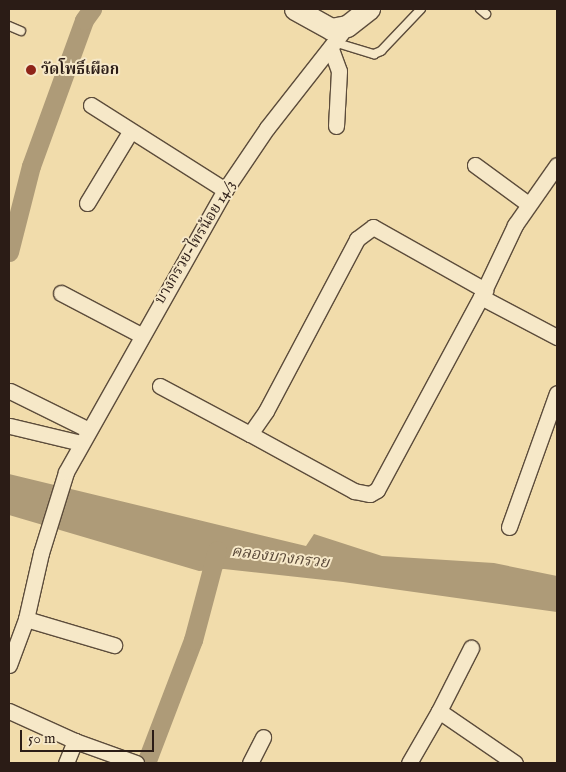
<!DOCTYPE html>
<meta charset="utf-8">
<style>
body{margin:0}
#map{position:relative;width:566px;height:772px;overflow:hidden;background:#f1dcab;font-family:"IM FELL English","Noto Serif Thai",serif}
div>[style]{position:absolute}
.water>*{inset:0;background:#ae9b78}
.canal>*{height:19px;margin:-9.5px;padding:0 9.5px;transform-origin:9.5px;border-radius:9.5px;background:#ae9b78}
.roads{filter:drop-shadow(1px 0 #5c4c3b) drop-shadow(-1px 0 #5c4c3b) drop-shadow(0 1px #5c4c3b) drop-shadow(0 -1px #5c4c3b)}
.lane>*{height:8px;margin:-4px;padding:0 4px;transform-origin:4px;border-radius:4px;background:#f6e8c8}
.street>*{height:15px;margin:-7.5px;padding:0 7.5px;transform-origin:7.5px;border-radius:7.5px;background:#f6e8c8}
.secondary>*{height:21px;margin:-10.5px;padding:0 10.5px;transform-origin:10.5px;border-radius:10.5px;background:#f6e8c8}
.dots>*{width:14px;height:14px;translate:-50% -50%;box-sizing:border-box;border:2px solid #f6e8c8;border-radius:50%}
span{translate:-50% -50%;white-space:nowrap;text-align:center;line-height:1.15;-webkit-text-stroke:4px #f6e8c8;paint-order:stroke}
.poi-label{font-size:15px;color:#2b1c16;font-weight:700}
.left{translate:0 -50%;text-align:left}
.street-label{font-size:15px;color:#2b1c16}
.water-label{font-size:16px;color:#594838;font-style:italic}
.frame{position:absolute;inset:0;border:10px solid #2b1c16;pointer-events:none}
.scale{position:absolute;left:20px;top:730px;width:134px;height:22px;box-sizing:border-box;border:2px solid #2b1c16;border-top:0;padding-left:6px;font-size:15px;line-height:18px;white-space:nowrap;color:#2b1c16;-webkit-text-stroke:4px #f6e8c8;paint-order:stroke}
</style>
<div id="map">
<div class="water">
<i style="clip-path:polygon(9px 474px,306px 546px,314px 534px,382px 556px,494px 563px,557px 576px,557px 612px,343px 582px,224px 569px,199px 571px,9px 515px)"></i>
</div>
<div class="canal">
<i style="left:9px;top:252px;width:89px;rotate:-75.7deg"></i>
<i style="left:31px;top:166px;width:155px;rotate:-70deg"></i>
<i style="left:84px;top:20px;width:14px;rotate:-54deg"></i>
<i style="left:146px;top:763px;width:132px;rotate:-69.1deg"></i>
<i style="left:193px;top:640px;width:93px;rotate:-75.1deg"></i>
</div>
<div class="roads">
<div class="lane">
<i style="left:480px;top:9px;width:8px;rotate:40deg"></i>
<i style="left:9px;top:26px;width:13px;rotate:23deg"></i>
<i style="left:337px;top:43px;width:39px;rotate:17deg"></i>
<i style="left:374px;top:54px;width:8px;rotate:-23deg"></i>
<i style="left:381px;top:51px;width:58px;rotate:-46.4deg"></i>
</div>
<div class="street">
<i style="left:331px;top:49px;width:23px;rotate:70deg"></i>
<i style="left:339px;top:71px;width:55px;rotate:93.1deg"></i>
<i style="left:91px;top:105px;width:159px;rotate:32.4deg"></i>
<i style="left:475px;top:165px;width:66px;rotate:36.3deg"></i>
<i style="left:87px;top:203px;width:83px;rotate:-58.8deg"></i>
<i style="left:61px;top:293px;width:90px;rotate:27.7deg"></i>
<i style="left:481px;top:297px;width:86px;rotate:27.8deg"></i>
<i style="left:160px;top:386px;width:102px;rotate:28.1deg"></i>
<i style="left:250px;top:434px;width:28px;rotate:-55deg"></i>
<i style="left:266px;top:411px;width:195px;rotate:-62.1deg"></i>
<i style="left:357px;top:239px;width:20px;rotate:-37deg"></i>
<i style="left:373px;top:227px;width:129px;rotate:29.4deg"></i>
<i style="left:10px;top:391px;width:88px;rotate:26.3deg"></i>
<i style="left:10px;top:426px;width:73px;rotate:13.5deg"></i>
<i style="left:250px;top:434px;width:119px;rotate:28.7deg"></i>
<i style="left:354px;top:491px;width:16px;rotate:11deg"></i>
<i style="left:370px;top:494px;width:8px;rotate:-30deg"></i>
<i style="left:377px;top:490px;width:219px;rotate:-61.7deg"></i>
<i style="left:481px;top:297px;width:80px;rotate:-64.7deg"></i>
<i style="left:515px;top:225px;width:73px;rotate:-55deg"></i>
<i style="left:509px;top:527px;width:142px;rotate:-70.3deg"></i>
<i style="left:26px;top:619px;width:92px;rotate:16.5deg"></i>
<i style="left:9px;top:665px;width:49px;rotate:-69.7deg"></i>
<i style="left:26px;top:619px;width:68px;rotate:-77.2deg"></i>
<i style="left:41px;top:553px;width:85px;rotate:-72.8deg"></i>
<i style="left:66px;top:472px;width:324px;rotate:-60.6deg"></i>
<i style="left:225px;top:190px;width:75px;rotate:-55.9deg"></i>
<i style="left:267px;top:128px;width:130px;rotate:-51.9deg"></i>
<i style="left:9px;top:711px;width:72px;rotate:24.4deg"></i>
<i style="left:75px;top:741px;width:65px;rotate:19.8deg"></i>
<i style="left:439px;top:711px;width:71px;rotate:-63.1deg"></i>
<i style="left:66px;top:763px;width:24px;rotate:-68deg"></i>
<i style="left:250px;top:763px;width:29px;rotate:-63deg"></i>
<i style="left:409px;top:763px;width:60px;rotate:-60deg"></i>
<i style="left:439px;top:711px;width:92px;rotate:34.4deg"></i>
</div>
<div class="secondary">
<i style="left:295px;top:9px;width:41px;rotate:29.1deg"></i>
<i style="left:331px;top:29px;width:16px;rotate:-11deg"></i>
<i style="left:347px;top:26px;width:28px;rotate:-38deg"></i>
</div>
</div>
<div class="dots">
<i style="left:31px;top:70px;background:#8f2418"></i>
</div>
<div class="poi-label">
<span class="left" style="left:41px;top:70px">วัดโพธิ์เผือก</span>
</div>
<div class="street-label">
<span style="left:195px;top:242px;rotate:-59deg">บางกรวย-ไทรน้อย 14/3</span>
</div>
<div class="water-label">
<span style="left:280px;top:558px;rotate:7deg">คลองบางกรวย</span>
</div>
<div class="frame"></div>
<div class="scale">50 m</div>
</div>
